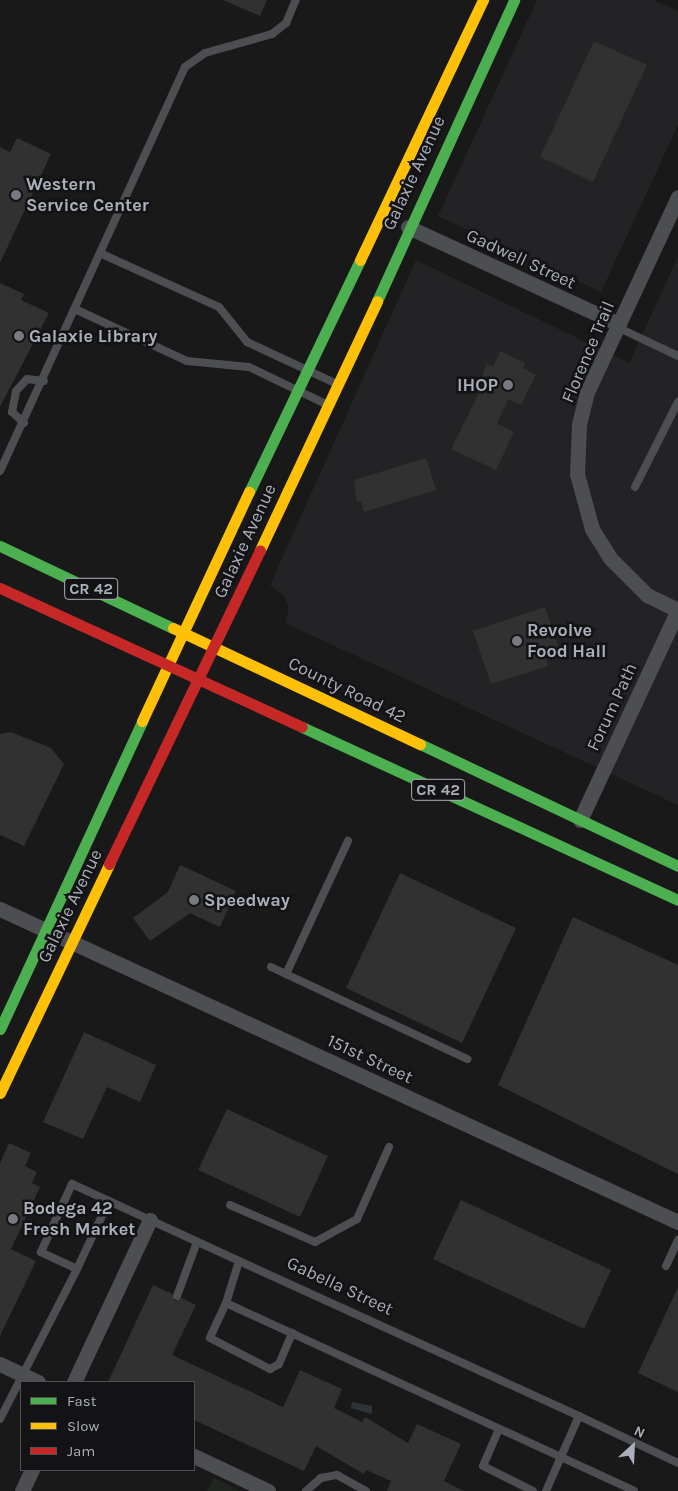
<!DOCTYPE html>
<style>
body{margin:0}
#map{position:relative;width:678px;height:1491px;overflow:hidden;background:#191919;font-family:Karla,sans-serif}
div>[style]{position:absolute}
.built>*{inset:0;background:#232325}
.green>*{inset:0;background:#1f261f}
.water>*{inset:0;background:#2c343b}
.building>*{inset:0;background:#313131}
.lane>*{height:8px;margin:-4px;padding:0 4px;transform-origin:4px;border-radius:4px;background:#4d4e52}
.street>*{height:15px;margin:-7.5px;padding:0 7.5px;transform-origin:7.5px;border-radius:7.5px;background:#4d4e52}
.fast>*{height:11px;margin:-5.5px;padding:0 5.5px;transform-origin:5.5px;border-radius:5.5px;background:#4caf50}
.slow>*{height:11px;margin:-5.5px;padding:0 5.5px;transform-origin:5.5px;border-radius:5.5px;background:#ffc107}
.jam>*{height:11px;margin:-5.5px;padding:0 5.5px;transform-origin:5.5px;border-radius:5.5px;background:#c62828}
.dots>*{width:14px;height:14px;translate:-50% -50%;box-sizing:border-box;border:2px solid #131315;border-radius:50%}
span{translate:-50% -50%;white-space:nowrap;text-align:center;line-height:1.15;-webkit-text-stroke:5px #131315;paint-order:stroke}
.shield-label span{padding:1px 4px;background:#131315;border:1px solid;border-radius:4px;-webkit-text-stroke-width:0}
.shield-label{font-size:16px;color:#aaafb9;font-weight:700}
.street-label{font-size:18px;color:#aaafb9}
.poi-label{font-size:18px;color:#aaafb9;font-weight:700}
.left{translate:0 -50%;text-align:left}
.right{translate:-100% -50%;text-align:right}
.legend{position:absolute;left:20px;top:1381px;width:175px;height:90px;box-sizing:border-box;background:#131315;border:1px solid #4f5157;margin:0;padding:6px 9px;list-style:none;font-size:15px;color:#aaafb9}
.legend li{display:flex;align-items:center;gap:10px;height:25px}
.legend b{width:25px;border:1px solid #4f5157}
.north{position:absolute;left:608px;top:1421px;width:50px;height:50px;-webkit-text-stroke:4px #131315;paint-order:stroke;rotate:25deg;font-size:14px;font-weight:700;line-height:20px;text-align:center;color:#aaafb9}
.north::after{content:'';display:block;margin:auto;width:18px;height:22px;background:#aaafb9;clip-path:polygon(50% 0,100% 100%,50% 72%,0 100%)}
</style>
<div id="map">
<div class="built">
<i style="clip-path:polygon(537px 0,653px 0,678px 11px,678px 125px,601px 292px,438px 216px)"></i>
<i style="clip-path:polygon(678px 257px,678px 805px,285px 623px,289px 607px,284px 596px,270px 585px,416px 260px,629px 363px)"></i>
</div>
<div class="green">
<i style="clip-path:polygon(214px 1478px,240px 1491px,207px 1491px)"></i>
</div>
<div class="water">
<i style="clip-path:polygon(352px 1402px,372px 1406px,372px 1414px,351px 1408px)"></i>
</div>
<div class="building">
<i style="clip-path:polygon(223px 0,267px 0,260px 16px)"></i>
<i style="clip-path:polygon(594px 41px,647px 65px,593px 182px,540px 157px)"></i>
<i style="clip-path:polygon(17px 138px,51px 154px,0 263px,0 147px,10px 152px)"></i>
<i style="clip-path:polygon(0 283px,24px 294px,21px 300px,49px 313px,0 407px)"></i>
<i style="clip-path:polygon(500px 351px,525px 363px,523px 368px,536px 375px,521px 405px,508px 399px,497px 424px,514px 432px,496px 470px,451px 449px,487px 377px,482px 375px,487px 364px,493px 367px)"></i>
<i style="clip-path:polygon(426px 458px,436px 490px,364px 512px,361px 501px,357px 502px,354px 480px)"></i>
<i style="clip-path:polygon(545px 607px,560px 652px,545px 657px,548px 666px,491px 684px,473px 631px)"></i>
<i style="clip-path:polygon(11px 732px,51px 748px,64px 764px,24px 846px,0 835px,0 734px)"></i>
<i style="clip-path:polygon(180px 865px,236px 891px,220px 927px,190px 913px,150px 941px,133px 918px,168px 892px)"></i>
<i style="clip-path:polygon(400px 873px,516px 928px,462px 1043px,346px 988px)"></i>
<i style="clip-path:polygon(573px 917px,678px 965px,678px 1174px,498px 1085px)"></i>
<i style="clip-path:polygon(84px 1032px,156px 1065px,140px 1102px,107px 1087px,83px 1139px,43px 1122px)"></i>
<i style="clip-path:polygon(227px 1109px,328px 1156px,300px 1217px,198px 1170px)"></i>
<i style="clip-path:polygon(9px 1143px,31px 1153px,25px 1166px,37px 1172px,32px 1183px,40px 1187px,11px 1249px,36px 1261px,0 1336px,0 1163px)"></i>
<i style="clip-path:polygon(461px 1200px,611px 1270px,584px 1329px,433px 1259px)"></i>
<i style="clip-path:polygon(153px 1285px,172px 1294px,175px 1301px,182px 1298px,196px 1305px,172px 1355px,283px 1407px,300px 1370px,342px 1389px,334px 1408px,362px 1422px,365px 1417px,408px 1443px,417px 1424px,461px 1444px,444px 1481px,464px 1491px,387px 1491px,391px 1481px,366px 1470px,364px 1474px,316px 1446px,304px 1471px,194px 1420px,194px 1382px,108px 1382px)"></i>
<i style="clip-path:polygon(678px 1287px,678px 1392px,638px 1373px)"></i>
</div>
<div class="lane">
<i style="left:102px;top:254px;width:128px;rotate:24.4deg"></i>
<i style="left:219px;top:307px;width:45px;rotate:51.3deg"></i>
<i style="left:247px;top:342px;width:99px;rotate:25deg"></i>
<i style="left:77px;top:310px;width:121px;rotate:24.9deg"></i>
<i style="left:187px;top:361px;width:62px;rotate:5.5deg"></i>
<i style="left:249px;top:367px;width:88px;rotate:25.7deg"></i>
<i style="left:617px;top:327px;width:68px;rotate:25.4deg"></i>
<i style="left:24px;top:423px;width:16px;rotate:-137deg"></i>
<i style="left:12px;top:412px;width:21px;rotate:-79deg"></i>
<i style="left:16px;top:391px;width:16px;rotate:-47deg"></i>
<i style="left:27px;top:379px;width:17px;rotate:7deg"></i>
<i style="left:0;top:471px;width:444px;rotate:-65.4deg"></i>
<i style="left:185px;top:67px;width:24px;rotate:-35deg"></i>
<i style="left:205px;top:53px;width:70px;rotate:-15.8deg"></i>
<i style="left:272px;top:34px;width:18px;rotate:-38deg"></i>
<i style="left:286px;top:23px;width:25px;rotate:-67deg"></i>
<i style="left:635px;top:487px;width:95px;rotate:-63.2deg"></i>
<i style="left:271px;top:967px;width:217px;rotate:25.1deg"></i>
<i style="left:286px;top:974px;width:147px;rotate:-65deg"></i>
<i style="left:109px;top:1201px;width:75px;rotate:115.2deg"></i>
<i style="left:77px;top:1269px;width:40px;rotate:-155deg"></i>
<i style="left:41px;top:1252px;width:75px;rotate:-65.5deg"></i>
<i style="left:72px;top:1184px;width:41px;rotate:24.7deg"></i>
<i style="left:109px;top:1201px;width:45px;rotate:24.9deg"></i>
<i style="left:150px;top:1220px;width:98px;rotate:24.7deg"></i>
<i style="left:239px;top:1261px;width:374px;rotate:24.5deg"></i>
<i style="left:579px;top:1416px;width:110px;rotate:25.4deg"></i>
<i style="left:230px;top:1205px;width:93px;rotate:23.5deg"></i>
<i style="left:315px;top:1242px;width:48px;rotate:-28.7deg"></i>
<i style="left:357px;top:1219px;width:79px;rotate:-66deg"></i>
<i style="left:239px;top:1261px;width:44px;rotate:107.2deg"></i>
<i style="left:226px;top:1303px;width:449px;rotate:24.7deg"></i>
<i style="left:666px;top:1266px;width:29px;rotate:-65deg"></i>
<i style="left:177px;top:1296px;width:58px;rotate:-69.7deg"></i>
<i style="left:226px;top:1303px;width:38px;rotate:115deg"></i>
<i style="left:210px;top:1338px;width:68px;rotate:27.3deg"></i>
<i style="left:270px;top:1369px;width:10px;rotate:-29deg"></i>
<i style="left:279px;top:1364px;width:34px;rotate:-67deg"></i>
<i style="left:0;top:1419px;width:169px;rotate:-62.8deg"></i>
<i style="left:499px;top:1429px;width:40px;rotate:113.4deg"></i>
<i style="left:483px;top:1466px;width:56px;rotate:26.6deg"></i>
<i style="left:306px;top:1491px;width:20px;rotate:-41deg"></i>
<i style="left:321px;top:1478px;width:16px;rotate:-11deg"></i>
<i style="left:337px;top:1475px;width:33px;rotate:29deg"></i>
<i style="left:546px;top:1491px;width:82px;rotate:-66.3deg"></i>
</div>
<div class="street">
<i style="left:678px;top:197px;width:215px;rotate:115deg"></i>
<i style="left:587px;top:392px;width:33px;rotate:104deg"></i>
<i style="left:579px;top:424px;width:50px;rotate:92.3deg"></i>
<i style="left:577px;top:474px;width:57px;rotate:74.7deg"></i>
<i style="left:592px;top:529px;width:34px;rotate:58deg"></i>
<i style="left:610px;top:558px;width:52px;rotate:45deg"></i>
<i style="left:647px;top:595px;width:34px;rotate:26deg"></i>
<i style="left:408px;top:227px;width:232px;rotate:24.7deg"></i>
<i style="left:580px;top:820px;width:232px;rotate:-65deg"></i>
<i style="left:0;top:909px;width:747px;rotate:24.78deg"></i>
<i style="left:0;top:1364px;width:42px;rotate:25.3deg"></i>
<i style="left:74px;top:1382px;width:179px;rotate:-64.9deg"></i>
<i style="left:194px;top:1456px;width:82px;rotate:25.3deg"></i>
<i style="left:22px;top:1491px;width:23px;rotate:-65deg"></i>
</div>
<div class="fast">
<i style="left:377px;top:301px;width:331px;rotate:-65.5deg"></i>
<i style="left:249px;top:492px;width:257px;rotate:-64.4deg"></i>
<i style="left:0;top:546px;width:191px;rotate:25.4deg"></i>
<i style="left:302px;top:727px;width:414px;rotate:24.7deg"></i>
<i style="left:420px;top:744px;width:285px;rotate:25.3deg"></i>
<i style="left:0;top:1029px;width:339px;rotate:-65.2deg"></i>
</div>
<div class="slow">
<i style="left:360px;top:260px;width:288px;rotate:-64.7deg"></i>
<i style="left:260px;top:550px;width:275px;rotate:-64.8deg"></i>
<i style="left:173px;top:628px;width:273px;rotate:25.2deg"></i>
<i style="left:142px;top:721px;width:253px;rotate:-65deg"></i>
<i style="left:0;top:1093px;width:254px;rotate:-64.5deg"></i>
</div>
<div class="jam">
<i style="left:0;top:588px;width:332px;rotate:24.7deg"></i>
<i style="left:109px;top:864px;width:348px;rotate:-64.3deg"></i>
</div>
<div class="dots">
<i style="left:16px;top:195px;background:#777a81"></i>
<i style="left:19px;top:336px;background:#777a81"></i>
<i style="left:508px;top:385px;background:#777a81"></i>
<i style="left:517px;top:641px;background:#777a81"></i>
<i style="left:194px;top:900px;background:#777a81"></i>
<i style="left:13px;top:1219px;background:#777a81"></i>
</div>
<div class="shield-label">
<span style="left:91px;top:589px">CR 42</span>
<span style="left:438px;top:790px">CR 42</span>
</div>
<div class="street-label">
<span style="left:414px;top:173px;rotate:-65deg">Galaxie Avenue</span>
<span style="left:521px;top:259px;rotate:25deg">Gadwell Street</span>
<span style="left:588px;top:352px;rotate:-67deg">Florence Trail</span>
<span style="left:245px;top:541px;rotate:-65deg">Galaxie Avenue</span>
<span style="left:347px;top:690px;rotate:26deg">County Road 42</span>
<span style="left:612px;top:707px;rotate:-65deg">Forum Path</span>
<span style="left:70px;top:906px;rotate:-64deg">Galaxie Avenue</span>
<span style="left:370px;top:1059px;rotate:25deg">151st Street</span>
<span style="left:340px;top:1286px;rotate:25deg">Gabella Street</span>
</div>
<div class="poi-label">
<span class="left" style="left:26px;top:195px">Western<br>Service Center</span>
<span class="left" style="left:29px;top:336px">Galaxie Library</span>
<span class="right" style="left:498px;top:385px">IHOP</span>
<span class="left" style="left:527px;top:641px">Revolve<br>Food Hall</span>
<span class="left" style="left:204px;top:900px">Speedway</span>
<span class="left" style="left:23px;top:1219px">Bodega 42<br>Fresh Market</span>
</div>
<ul class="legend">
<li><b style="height:6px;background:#4caf50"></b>Fast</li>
<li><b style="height:6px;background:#ffc107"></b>Slow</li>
<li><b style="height:6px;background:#c62828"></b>Jam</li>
</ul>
<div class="north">N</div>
</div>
